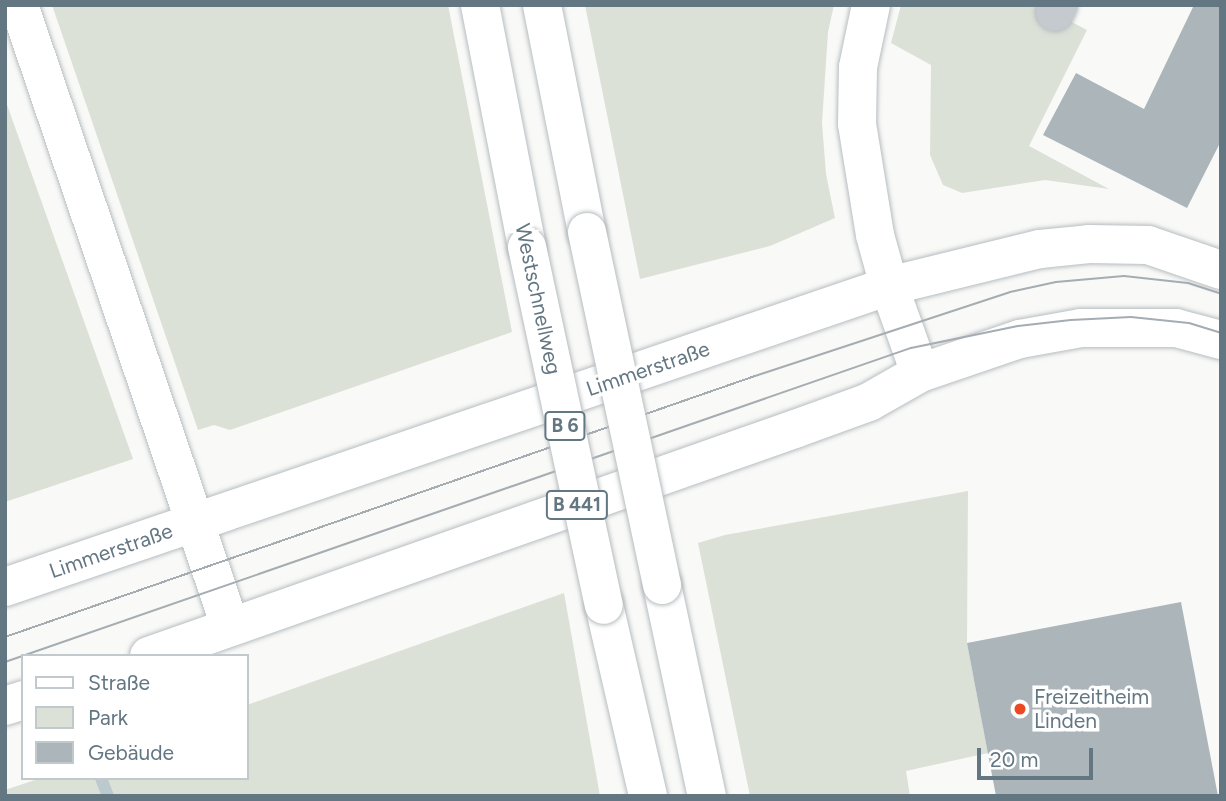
<!DOCTYPE html>
<html>
<head>
<meta charset="utf-8">
<style>
	body { margin:0 }
	#map { position:relative; width:1226px; height:801px; overflow:hidden; background:#f9f9f7; font-family:Figtree,sans-serif }
	div>[style] { position:absolute }
	.green>* { inset:0; background:#dbe1d7 }
	.stream>* { height:12px; margin:-6px; padding:0 6px; transform-origin:6px; border-radius:6px; background:#bccacd }
	.building>* { inset:0; background:#abb5ba }
	.roads { filter:drop-shadow(0 0 2px #b7bdc1) drop-shadow(0 0 2px #b7bdc1) }
	.street>* { height:38px; margin:-19px; padding:0 19px; transform-origin:19px; border-radius:19px; background:#c4cacd }
	.secondary>* { height:38px; margin:-19px; padding:0 19px; transform-origin:19px; border-radius:19px; background:#fff }
	.primary>* { height:38px; margin:-19px; padding:0 19px; transform-origin:19px; border-radius:19px; background:#fff }
	.highway>* { height:38px; margin:-19px; padding:0 19px; transform-origin:19px; border-radius:19px; background:#fff }
	.tram>* { height:2px; margin:-1px; padding:0 1px; transform-origin:1px; border-radius:1px; background:#a5adb2 }
	.bridges { filter:drop-shadow(0 0 2px #b7bcbf) drop-shadow(0 0 2px #b7bcbf) }
	.highway-bridge>* { height:38px; margin:-19px; padding:0 19px; transform-origin:19px; border-radius:19px; background:#fff }
	.dots>* { width:19px; height:19px; translate:-50% -50%; box-sizing:border-box; border:4px solid #fff; border-radius:50% }
	span { translate:-50% -50%; white-space:nowrap; text-align:center; line-height:1.15; -webkit-text-stroke:7px #fff; paint-order:stroke }
	.shield-label span { padding:2px 5px; background:#fff; border:2px solid; border-radius:5px; -webkit-text-stroke-width:0 }
	.shield-label { font-size:19px; color:#637783; font-weight:700 }
	.street-label { font-size:21px; color:#637783 }
	.poi-label { font-size:21px; color:#637783 }
	.left { translate:0 -50%; text-align:left }
	.frame { position:absolute; inset:0; border:7px solid #637783; pointer-events:none }
	.legend { position:absolute; left:21px; top:654px; width:228px; height:126px; box-sizing:border-box; background:#fff; border:2px solid #c1c9cd; margin:0; padding:9px 12px; list-style:none; font-size:21px; color:#637783 }
	.legend li { display:flex; align-items:center; gap:14px; height:35px }
	.legend b { width:35px; border:2px solid #c1c9cd }
	.scale { position:absolute; left:977px; top:748px; width:116px; height:32px; box-sizing:border-box; border:4px solid #637783; border-top:0; padding-left:9px; font-size:21px; line-height:24px; white-space:nowrap; color:#637783; -webkit-text-stroke:5px #fff; paint-order:stroke }
</style>
</head>
<body>
<div id="map">
	<div class="green">
		<i style="clip-path:polygon(52px 5px,448px 5px,512px 332px,230px 430px,214px 425px,198px 430px)"></i>
		<i style="clip-path:polygon(585px 5px,834px 5px,828px 32px,822px 123px,826px 174px,835px 218px,770px 246px,640px 279px)"></i>
		<i style="clip-path:polygon(901px 5px,1039px 5px,1087px 30px,1029px 146px,1109px 189px,1045px 180px,962px 193px,943px 185px,930px 155px,931px 65px,891px 43px)"></i>
		<i style="clip-path:polygon(5px 99px,133px 459px,5px 502px)"></i>
		<i style="clip-path:polygon(968px 491px,967px 643px,988px 753px,906px 771px,910px 796px,750px 796px,698px 543px,725px 535px)"></i>
		<i style="clip-path:polygon(564px 593px,600px 796px,5px 796px,5px 790px,41px 778px,247px 778px,247px 705px)"></i>
	</div>
	<div class="stream">
		<i style="left:101px;top:778px;width:19px;rotate:69deg"></i>
	</div>
	<div class="building">
		<i style="clip-path:polygon(1194px 5px,1221px 5px,1221px 141px,1187px 208px,1043px 135px,1076px 73px,1144px 109px)"></i>
		<i style="clip-path:polygon(1181px 602px,1218px 796px,996px 796px,967px 643px)"></i>
	</div>
	<div class="roads">
		<div class="street">
			<i style="left:1055px;top:12px;width:8px;rotate:-67deg"></i>
		</div>
		<div class="secondary">
			<i style="left:889px;top:286px;width:155px;rotate:-13.8deg"></i>
			<i style="left:1040px;top:249px;width:49px;rotate:-5.8deg"></i>
			<i style="left:1089px;top:244px;width:59px;rotate:1deg"></i>
			<i style="left:1148px;top:245px;width:77px;rotate:18.9deg"></i>
			<i style="left:920px;top:373px;width:106px;rotate:-18.8deg"></i>
			<i style="left:1020px;top:339px;width:62px;rotate:-10.2deg"></i>
			<i style="left:1081px;top:328px;width:95px"></i>
			<i style="left:1176px;top:328px;width:47px;rotate:14.9deg"></i>
		</div>
		<div class="primary">
			<i style="left:5px;top:587px;width:934px;rotate:-18.8deg"></i>
			<i style="left:149px;top:656px;width:685px;rotate:-19.36deg"></i>
			<i style="left:795px;top:429px;width:79px;rotate:-20deg"></i>
			<i style="left:869px;top:402px;width:59px;rotate:-29.6deg"></i>
			<i style="left:5px;top:706px;width:19px;rotate:-18deg"></i>
		</div>
		<div class="highway">
			<i style="left:19px;top:5px;width:656px;rotate:71.23deg"></i>
			<i style="left:480px;top:5px;width:247px;rotate:79deg"></i>
			<i style="left:542px;top:5px;width:231px;rotate:78.8deg"></i>
			<i style="left:871px;top:5px;width:63px;rotate:101.8deg"></i>
			<i style="left:858px;top:67px;width:57px;rotate:91deg"></i>
			<i style="left:857px;top:124px;width:112px;rotate:80.8deg"></i>
			<i style="left:875px;top:235px;width:53px;rotate:74.6deg"></i>
			<i style="left:889px;top:286px;width:92px;rotate:70.4deg"></i>
			<i style="left:662px;top:585px;width:216px;rotate:78deg"></i>
			<i style="left:604px;top:605px;width:196px;rotate:77deg"></i>
		</div>
	</div>
	<div class="tram">
		<i style="left:5px;top:637px;width:794px;rotate:-19.19deg"></i>
		<i style="left:755px;top:376px;width:268px;rotate:-18.2deg"></i>
		<i style="left:1010px;top:292px;width:47px;rotate:-12.3deg"></i>
		<i style="left:1056px;top:282px;width:68px;rotate:-5deg"></i>
		<i style="left:1124px;top:276px;width:64px;rotate:6.2deg"></i>
		<i style="left:1188px;top:283px;width:35px;rotate:18deg"></i>
		<i style="left:5px;top:662px;width:959px;rotate:-19.12deg"></i>
		<i style="left:911px;top:348px;width:109px;rotate:-11.6deg"></i>
		<i style="left:1018px;top:326px;width:53px;rotate:-6.5deg"></i>
		<i style="left:1071px;top:320px;width:60px;rotate:-2.9deg"></i>
		<i style="left:1131px;top:317px;width:58px;rotate:5.9deg"></i>
		<i style="left:1189px;top:323px;width:34px;rotate:17deg"></i>
	</div>
	<div class="bridges">
		<div class="highway-bridge">
			<i style="left:587px;top:232px;width:361px;rotate:78deg"></i>
			<i style="left:527px;top:247px;width:366px;rotate:77.9deg"></i>
		</div>
	</div>
	<div class="dots">
		<i style="left:1020px;top:709px;background:#ec4824"></i>
	</div>
	<div class="shield-label">
		<span style="left:565px;top:426px">B 6</span>
		<span style="left:577px;top:505px">B 441</span>
	</div>
	<div class="street-label">
		<span style="left:538px;top:299px;rotate:78deg">Westschnellweg</span>
		<span style="left:648px;top:369px;rotate:-19deg">Limmerstraße</span>
		<span style="left:111px;top:551px;rotate:-19deg">Limmerstraße</span>
	</div>
	<div class="poi-label">
		<span class="left" style="left:1034px;top:709px">Freizeitheim<br>Linden</span>
	</div>
	<div class="frame"></div>
	<ul class="legend">
	<li><b style="height:9px;background:#fff"></b>Straße</li>
	<li><b style="height:19px;background:#dbe1d7"></b>Park</li>
	<li><b style="height:19px;background:#abb5ba"></b>Gebäude</li>
	</ul>
	<div class="scale">20 m</div>
</div>
</body>
</html>
